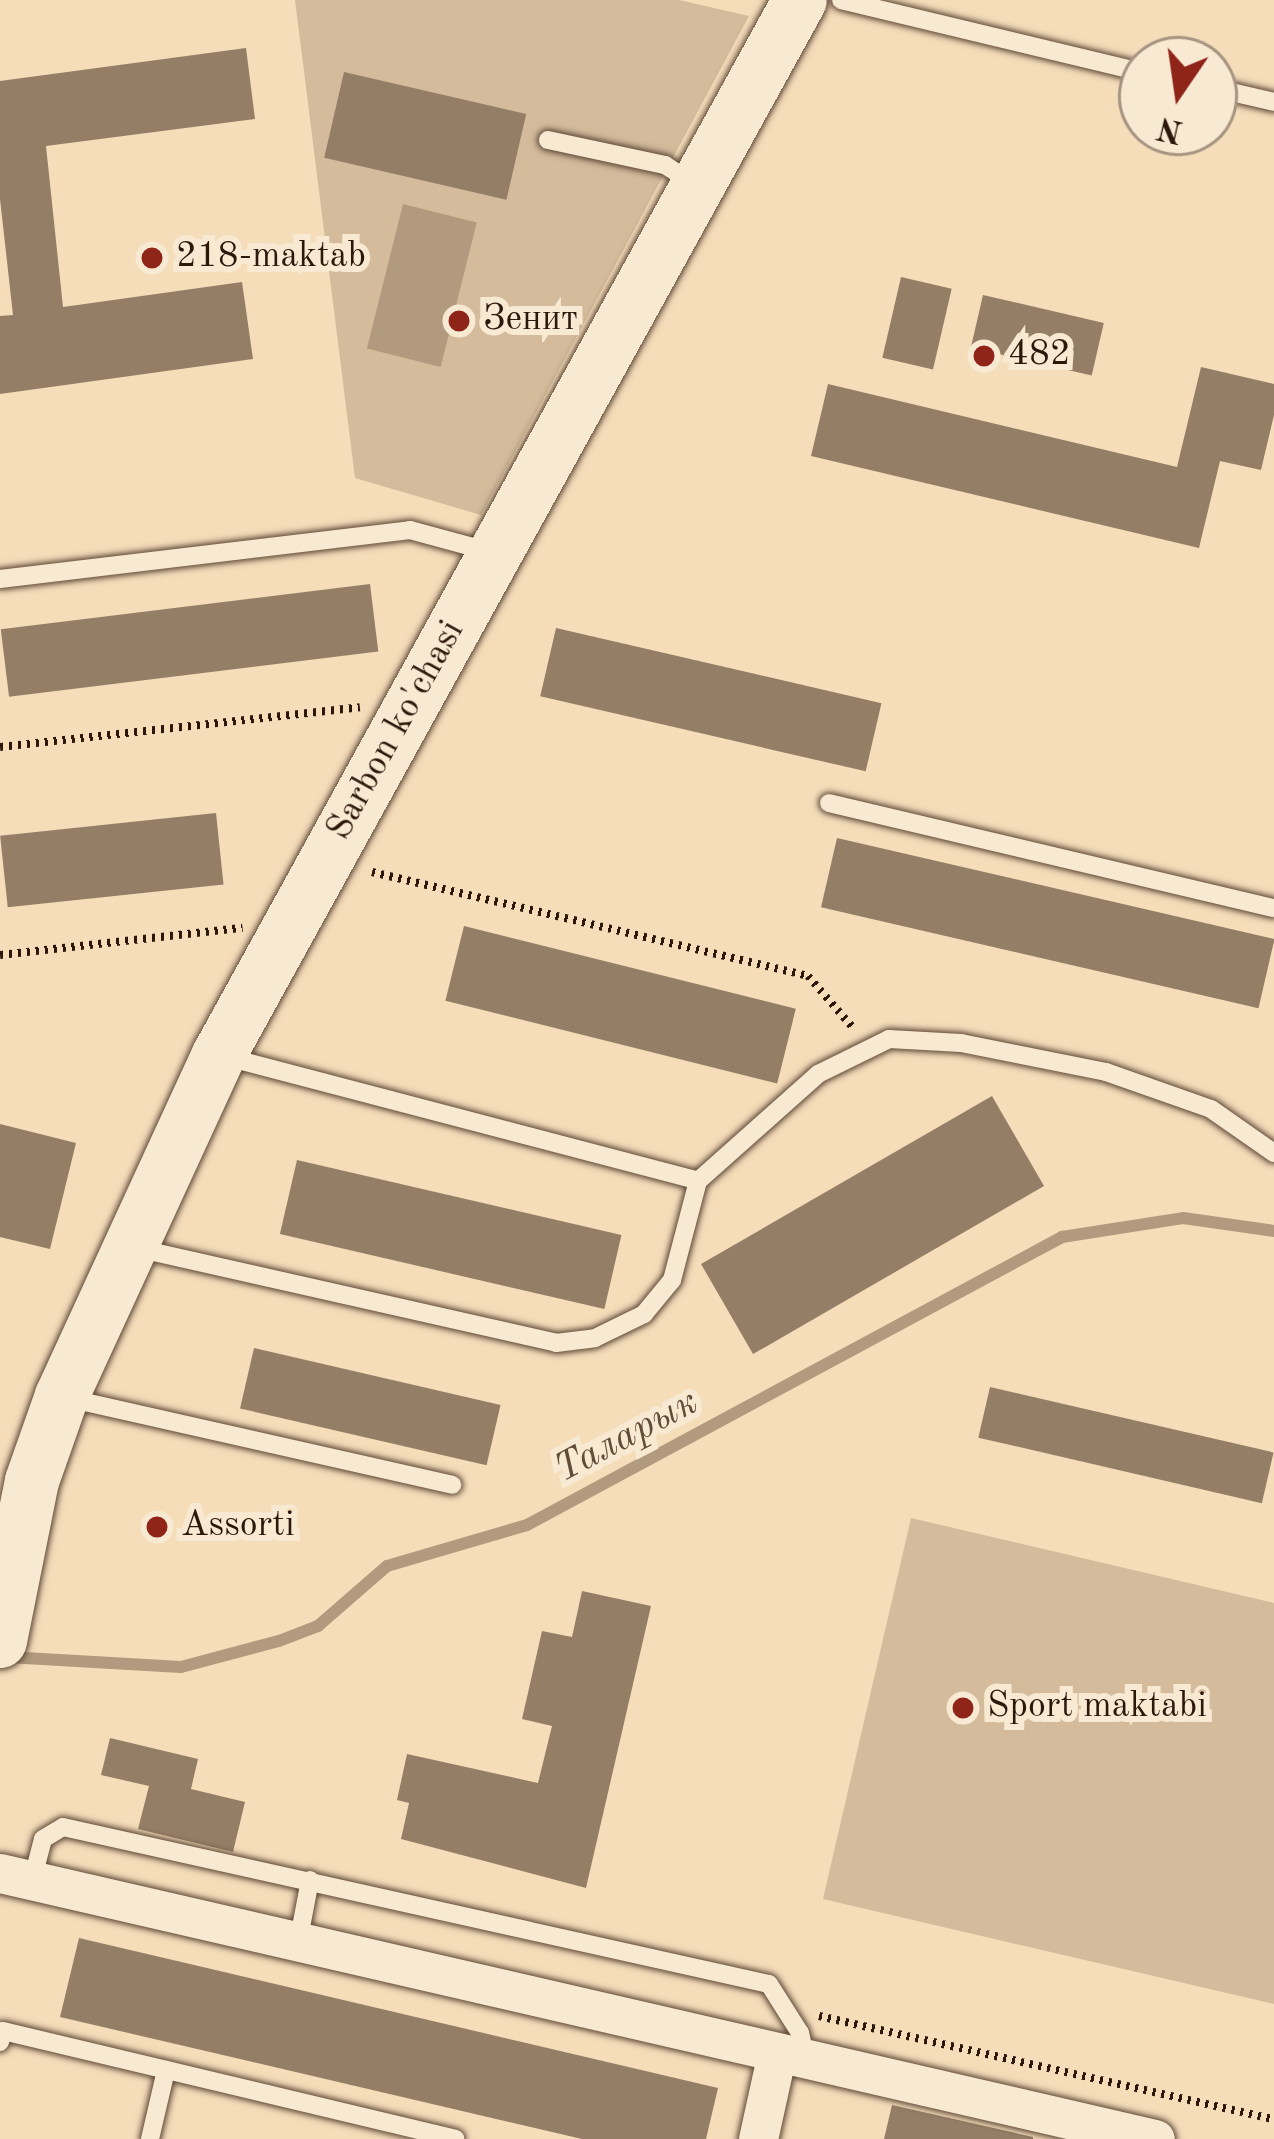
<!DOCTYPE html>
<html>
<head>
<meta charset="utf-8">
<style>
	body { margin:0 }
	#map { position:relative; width:1274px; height:2139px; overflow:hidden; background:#f5ddba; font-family:"Old Standard TT",serif }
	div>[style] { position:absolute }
	.green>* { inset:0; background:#d3bb9c }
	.water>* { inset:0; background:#b19a7e; transform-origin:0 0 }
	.stream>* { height:12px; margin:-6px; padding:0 6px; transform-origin:6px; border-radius:6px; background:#b19a7e }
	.building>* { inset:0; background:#957e66; transform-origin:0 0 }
	.path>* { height:8px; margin-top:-4px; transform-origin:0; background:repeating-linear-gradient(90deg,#2c170b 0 3px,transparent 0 9px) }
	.roads { filter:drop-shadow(0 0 3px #5e4837) drop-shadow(0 0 3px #5e4837) }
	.lane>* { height:18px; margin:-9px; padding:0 9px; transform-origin:9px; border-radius:9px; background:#f8e9d2 }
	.street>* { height:39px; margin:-19.5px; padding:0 19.5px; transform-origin:19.5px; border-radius:19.5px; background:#f8e9d2 }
	.secondary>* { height:54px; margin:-27px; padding:0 27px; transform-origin:27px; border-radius:27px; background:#f8e9d2 }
	.dots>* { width:33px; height:33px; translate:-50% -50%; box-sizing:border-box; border:6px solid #f8e9d2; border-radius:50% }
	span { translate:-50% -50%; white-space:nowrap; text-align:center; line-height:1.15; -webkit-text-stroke:12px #f8e9d2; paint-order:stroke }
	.poi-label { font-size:36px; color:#2c170b }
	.left { translate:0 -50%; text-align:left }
	.street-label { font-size:36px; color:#2c170b }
	.water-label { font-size:39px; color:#614b39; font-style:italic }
	.north { position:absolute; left:1118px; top:36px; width:120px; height:120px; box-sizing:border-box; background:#f8e9d2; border:3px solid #a69582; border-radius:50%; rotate:193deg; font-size:33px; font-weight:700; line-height:48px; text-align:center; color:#2c170b }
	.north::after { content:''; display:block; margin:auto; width:42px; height:54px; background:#8f2418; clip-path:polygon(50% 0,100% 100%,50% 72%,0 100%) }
</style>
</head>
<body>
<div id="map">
	<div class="green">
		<i style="clip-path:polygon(295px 0,679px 0,749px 16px,481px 515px,355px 478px)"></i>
		<i style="clip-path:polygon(911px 1518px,1274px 1603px,1274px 2004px,823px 1899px)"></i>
	</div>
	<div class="water">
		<i style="left:403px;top:204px;width:76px;height:149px;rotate:14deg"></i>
	</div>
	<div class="stream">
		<i style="left:7px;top:1657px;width:174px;rotate:3.3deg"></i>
		<i style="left:181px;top:1667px;width:101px;rotate:-14.9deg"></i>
		<i style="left:279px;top:1641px;width:42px;rotate:-21deg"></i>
		<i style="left:318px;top:1626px;width:91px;rotate:-41deg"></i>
		<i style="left:387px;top:1566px;width:146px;rotate:-16.3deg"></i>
		<i style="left:527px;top:1525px;width:608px;rotate:-28.29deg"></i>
		<i style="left:1062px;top:1237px;width:122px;rotate:-8.9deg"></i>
		<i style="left:1183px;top:1218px;width:92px;rotate:8.1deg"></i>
	</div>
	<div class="building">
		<i style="clip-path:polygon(246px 48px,255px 119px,46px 146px,63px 307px,242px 282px,253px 359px,0 394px,0 316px,13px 315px,0 199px,0 81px)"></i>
		<i style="left:344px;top:72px;width:187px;height:88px;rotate:13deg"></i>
		<i style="left:901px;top:277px;width:52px;height:83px;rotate:13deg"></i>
		<i style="left:983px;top:295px;width:124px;height:54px;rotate:13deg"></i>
		<i style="clip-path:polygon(1201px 367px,1274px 384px,1274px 415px,1261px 470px,1220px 461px,1199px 548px,811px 456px,828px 384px,1177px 467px)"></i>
		<i style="left:370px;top:584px;width:68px;height:372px;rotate:83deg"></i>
		<i style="left:556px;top:628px;width:334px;height:70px;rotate:13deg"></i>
		<i style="left:216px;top:813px;width:72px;height:217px;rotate:84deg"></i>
		<i style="left:837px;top:838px;width:449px;height:71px;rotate:13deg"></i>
		<i style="left:464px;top:926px;width:342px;height:77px;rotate:14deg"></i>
		<i style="left:992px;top:1096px;width:104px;height:336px;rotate:60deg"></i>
		<i style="clip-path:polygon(0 1124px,76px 1143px,50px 1249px,0 1237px)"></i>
		<i style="left:297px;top:1160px;width:333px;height:76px;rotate:13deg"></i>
		<i style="left:254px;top:1348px;width:253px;height:62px;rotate:13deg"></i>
		<i style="left:990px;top:1387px;width:291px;height:52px;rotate:13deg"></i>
		<i style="clip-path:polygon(582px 1591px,651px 1606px,586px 1888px,401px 1839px,409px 1803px,397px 1800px,407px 1754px,538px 1783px,552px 1726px,522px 1719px,542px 1631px,572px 1637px)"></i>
		<i style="clip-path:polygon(110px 1738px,198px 1759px,191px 1789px,245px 1802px,233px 1852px,138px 1829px,149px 1786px,101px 1775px)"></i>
		<i style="clip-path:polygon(79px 1938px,718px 2088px,706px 2139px,582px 2139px,60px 2017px)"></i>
		<i style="clip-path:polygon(892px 2105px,1033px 2137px,1033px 2139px,884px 2139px)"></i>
	</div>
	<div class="path">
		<i style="left:0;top:747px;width:362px;rotate:-6.3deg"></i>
		<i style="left:372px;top:872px;width:448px;rotate:13.4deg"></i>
		<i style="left:808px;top:976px;width:70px;rotate:49deg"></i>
		<i style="left:0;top:955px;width:244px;rotate:-6.4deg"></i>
		<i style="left:819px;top:2016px;width:467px;rotate:12.8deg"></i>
	</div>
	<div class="roads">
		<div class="lane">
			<i style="left:841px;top:0;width:309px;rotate:13.5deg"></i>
			<i style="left:1214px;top:88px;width:62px;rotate:13.1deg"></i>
			<i style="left:548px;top:140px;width:120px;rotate:12.1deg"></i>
			<i style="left:665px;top:165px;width:33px;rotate:33deg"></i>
			<i style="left:0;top:579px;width:413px;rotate:-6.8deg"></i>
			<i style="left:410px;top:530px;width:84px;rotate:15.2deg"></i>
			<i style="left:829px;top:803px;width:457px;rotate:13.3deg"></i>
			<i style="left:227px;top:1057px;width:487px;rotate:14.7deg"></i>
			<i style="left:136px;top:1248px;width:431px;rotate:12.7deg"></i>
			<i style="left:556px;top:1343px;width:39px;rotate:-7deg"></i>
			<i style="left:595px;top:1338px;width:55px;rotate:-26.1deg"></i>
			<i style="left:644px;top:1314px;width:44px;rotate:-50.5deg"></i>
			<i style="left:672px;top:1280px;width:102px;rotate:-75.3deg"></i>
			<i style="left:698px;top:1181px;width:161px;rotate:-41.7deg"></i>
			<i style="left:818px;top:1074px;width:79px;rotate:-26.2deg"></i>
			<i style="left:889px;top:1039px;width:72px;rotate:3.2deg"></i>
			<i style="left:961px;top:1043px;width:148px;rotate:11.3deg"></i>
			<i style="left:1106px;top:1072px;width:111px;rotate:19.4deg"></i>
			<i style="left:1211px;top:1109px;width:77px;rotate:34.9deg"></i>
			<i style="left:67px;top:1398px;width:395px;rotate:12.7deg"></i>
			<i style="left:32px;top:1881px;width:43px;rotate:-75.3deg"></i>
			<i style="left:43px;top:1839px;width:23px;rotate:-31deg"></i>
			<i style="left:63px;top:1827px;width:723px;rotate:12.54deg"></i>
			<i style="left:769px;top:1984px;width:58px;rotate:57.7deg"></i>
			<i style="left:800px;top:2033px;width:27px;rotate:77deg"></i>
			<i style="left:298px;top:1943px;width:64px;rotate:-79.2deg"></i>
			<i style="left:0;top:2042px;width:11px;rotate:-75deg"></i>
			<i style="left:3px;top:2031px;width:465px;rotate:13.4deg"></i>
			<i style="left:150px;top:2139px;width:71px;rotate:-76.9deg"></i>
		</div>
		<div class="street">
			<i style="left:0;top:1873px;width:1185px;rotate:12.97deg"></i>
			<i style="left:758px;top:2139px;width:84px;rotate:-77.6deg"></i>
		</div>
		<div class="secondary">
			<i style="left:0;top:1641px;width:163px;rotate:-78.7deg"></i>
			<i style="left:32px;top:1481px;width:90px;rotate:-70.6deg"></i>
			<i style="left:62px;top:1396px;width:375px;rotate:-65.3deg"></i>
			<i style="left:219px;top:1055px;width:1204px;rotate:-61.16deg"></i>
		</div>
	</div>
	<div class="dots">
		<i style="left:152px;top:258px;background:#8f2418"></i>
		<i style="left:459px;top:321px;background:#8f2418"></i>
		<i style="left:984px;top:356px;background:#8f2418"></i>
		<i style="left:157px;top:1527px;background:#8f2418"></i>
		<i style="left:963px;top:1708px;background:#8f2418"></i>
	</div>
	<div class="poi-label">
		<span class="left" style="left:176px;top:258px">218-maktab</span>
		<span class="left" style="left:483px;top:321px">Зенит</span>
		<span class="left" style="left:1008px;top:356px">482</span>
		<span class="left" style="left:181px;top:1527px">Assorti</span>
		<span class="left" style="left:987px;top:1708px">Sport maktabi</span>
	</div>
	<div class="street-label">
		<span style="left:397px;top:731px;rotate:-61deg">Sarbon ko'chasi</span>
	</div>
	<div class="water-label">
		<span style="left:627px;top:1437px;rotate:-28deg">Таларык</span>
	</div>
	<div class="north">N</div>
</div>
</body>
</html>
